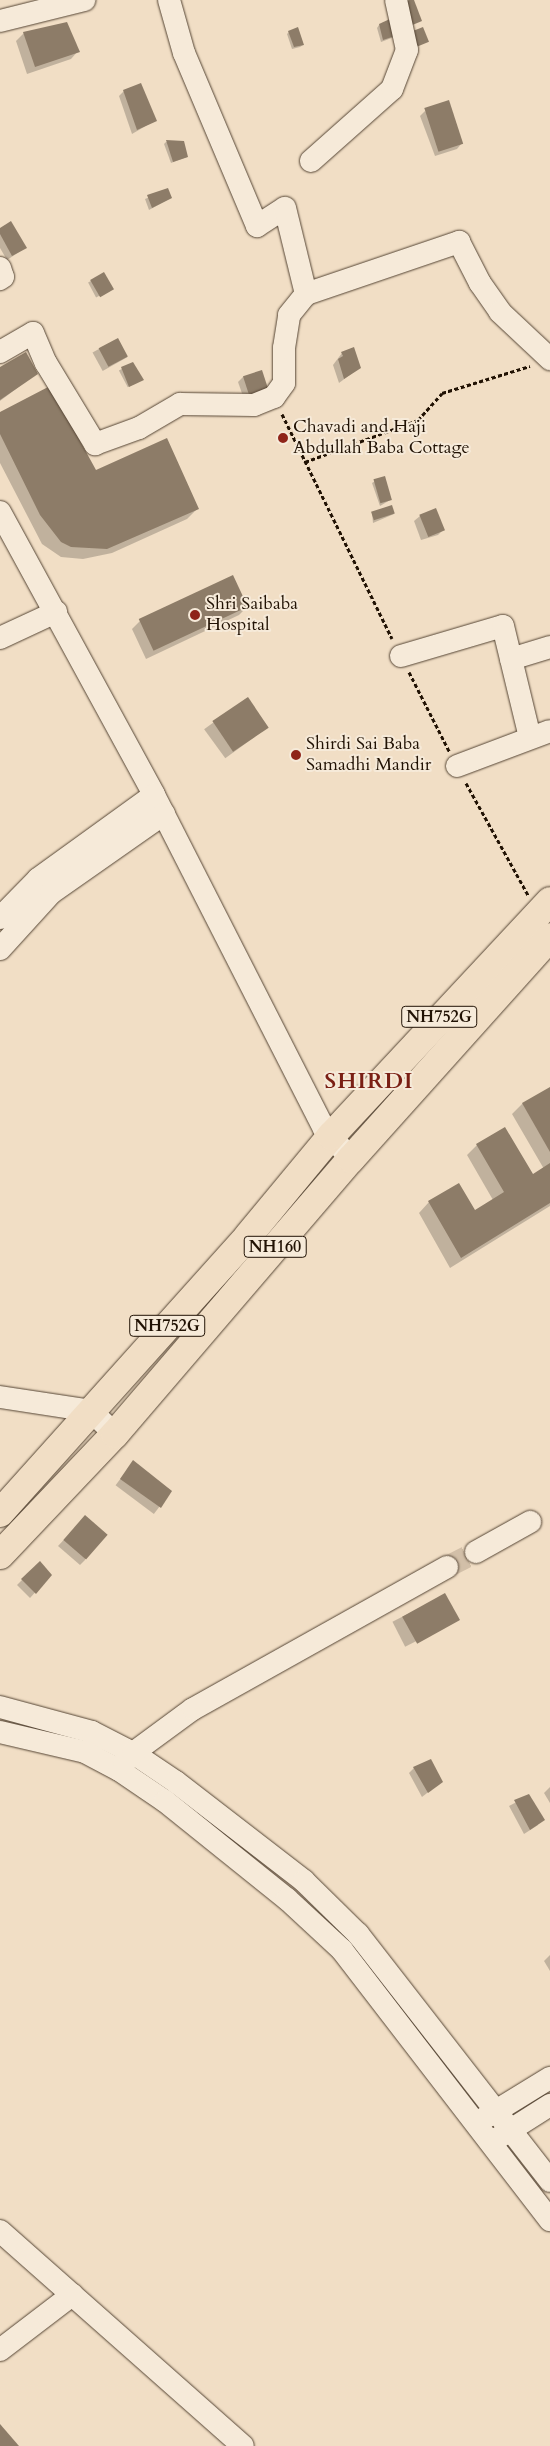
<!DOCTYPE html>
<html>
<head>
<meta charset="utf-8">
<style>
	body { margin:0 }
	#map { position:relative; width:550px; height:2446px; overflow:hidden; background:#f1dec5; font-family:Cardo,serif }
	div>[style] { position:absolute }
	.shadow>* { inset:0; background:#0003; transform-origin:0 0 }
	.building>* { inset:0; background:#8d7c68; transform-origin:0 0 }
	.minor-tunnel>* { height:22px; margin-top:-11px; transform-origin:0; background:repeating-linear-gradient(90deg,#d2bfa8 0 22px,transparent 0 33px) }
	.path>* { height:3px; margin-top:-1.5px; transform-origin:0; background:repeating-linear-gradient(90deg,#211204 0 4px,transparent 0 6.5px) }
	.roads { filter:drop-shadow(0 0 1px #554534) drop-shadow(0 0 1px #554534) }
	.minor>* { height:22px; margin:-11px; padding:0 11px; transform-origin:11px; border-radius:11px; background:#f6ead9 }
	.highway>* { height:28px; margin:-14px; padding:0 14px; transform-origin:14px; border-radius:14px; background:#f1dec5 }
	.dots>* { width:14px; height:14px; translate:-50% -50%; box-sizing:border-box; border:2px solid #f6ead9; border-radius:50% }
	span { translate:-50% -50%; white-space:nowrap; text-align:center; line-height:1.15; -webkit-text-stroke:4px #f6ead9; paint-order:stroke }
	.shield-label span { padding:1px 4px; background:#f6ead9; border:1px solid; border-radius:4px; -webkit-text-stroke-width:0 }
	.shield-label { font-size:16px; color:#211204; font-weight:700 }
	.poi-label { font-size:18px; color:#211204 }
	.left { translate:0 -50%; text-align:left }
	.district-label { font-size:22px; color:#7a1f14; font-weight:700; letter-spacing:1px }
</style>
</head>
<body>
<div id="map">
	<div class="shadow">
		<i style="clip-path:polygon(379px 25px,397px 36px,381px 42px,377px 28px)"></i>
		<i style="clip-path:polygon(289px 32px,303px 45px,300px 47px,292px 49px,287px 34px)"></i>
		<i style="clip-path:polygon(24px 33px,78px 51px,71px 59px,27px 74px,16px 41px)"></i>
		<i style="clip-path:polygon(124px 91px,156px 120px,132px 134px,119px 96px)"></i>
		<i style="clip-path:polygon(425px 111px,462px 143px,457px 149px,435px 156px,420px 116px)"></i>
		<i style="clip-path:polygon(166px 142px,183px 142px,187px 157px,171px 163px,164px 144px)"></i>
		<i style="clip-path:polygon(167px 190px,171px 198px,149px 210px,145px 199px)"></i>
		<i style="clip-path:polygon(0 229px,25px 248px,7px 260px,0 248px)"></i>
		<i style="left:104px;top:274px;width:17px;height:18px;rotate:62deg"></i>
		<i style="left:117px;top:339px;width:21px;height:28px;rotate:61deg"></i>
		<i style="clip-path:polygon(342px 353px,359px 368px,339px 383px,333px 365px)"></i>
		<i style="left:133px;top:363px;width:19px;height:16px;rotate:62deg"></i>
		<i style="clip-path:polygon(0 369px,37px 373px,0 401px)"></i>
		<i style="clip-path:polygon(262px 372px,266px 389px,244px 399px,238px 382px,243px 377px)"></i>
		<i style="clip-path:polygon(0 413px,95px 471px,197px 509px,187px 519px,112px 553px,83px 559px,61px 557px,42px 544px,0 463px)"></i>
		<i style="clip-path:polygon(375px 481px,390px 500px,380px 506px,372px 483px)"></i>
		<i style="clip-path:polygon(372px 513px,394px 514px,373px 523px)"></i>
		<i style="clip-path:polygon(420px 516px,443px 530px,438px 535px,421px 540px,414px 521px)"></i>
		<i style="clip-path:polygon(247px 607px,239px 615px,146px 659px,132px 629px,140px 621px)"></i>
		<i style="left:247px;top:698px;width:36px;height:53px;rotate:54deg"></i>
		<i style="clip-path:polygon(550px 1088px,550px 1206px,450px 1268px,419px 1213px,429px 1202px,475px 1212px,493px 1200px,467px 1155px,477px 1145px,533px 1176px,544px 1169px,512px 1114px,522px 1104px)"></i>
		<i style="left:133px;top:1462px;width:48px;height:29px;rotate:37deg"></i>
		<i style="clip-path:polygon(85px 1517px,85px 1560px,80px 1565px,58px 1546px)"></i>
		<i style="clip-path:polygon(51px 1575px,30px 1598px,17px 1585px,22px 1580px)"></i>
		<i style="left:445px;top:1595px;width:28px;height:59px;rotate:63deg"></i>
		<i style="clip-path:polygon(414px 1768px,441px 1782px,422px 1797px,409px 1773px)"></i>
		<i style="clip-path:polygon(550px 1787px,550px 1803px,544px 1793px)"></i>
		<i style="clip-path:polygon(528px 1796px,538px 1825px,524px 1834px,509px 1806px)"></i>
		<i style="clip-path:polygon(550px 1955px,550px 1971px,544px 1961px)"></i>
	</div>
	<div class="building">
		<i style="clip-path:polygon(409px 0,414px 0,422px 21px,410px 26px,403px 4px)"></i>
		<i style="clip-path:polygon(392px 18px,401px 34px,383px 40px,379px 24px)"></i>
		<i style="clip-path:polygon(67px 22px,80px 52px,35px 67px,23px 32px)"></i>
		<i style="clip-path:polygon(298px 27px,304px 45px,294px 47px,288px 31px)"></i>
		<i style="left:423px;top:27px;width:16px;height:15px;rotate:68deg"></i>
		<i style="clip-path:polygon(141px 83px,157px 121px,137px 130px,123px 90px)"></i>
		<i style="left:449px;top:100px;width:46px;height:26px;rotate:72deg"></i>
		<i style="clip-path:polygon(166px 140px,184px 141px,188px 157px,173px 162px)"></i>
		<i style="clip-path:polygon(168px 188px,172px 198px,152px 208px,147px 195px)"></i>
		<i style="clip-path:polygon(11px 221px,27px 248px,12px 256px,0 234px,0 228px)"></i>
		<i style="left:104px;top:272px;width:20px;height:16px;rotate:60deg"></i>
		<i style="left:118px;top:338px;width:21px;height:22px;rotate:62deg"></i>
		<i style="clip-path:polygon(354px 347px,361px 368px,344px 379px,338px 359px,343px 356px,341px 352px)"></i>
		<i style="clip-path:polygon(26px 352px,38px 374px,0 400px,0 367px)"></i>
		<i style="clip-path:polygon(133px 362px,144px 380px,129px 387px,121px 367px)"></i>
		<i style="left:262px;top:370px;width:20px;height:20px;rotate:72deg"></i>
		<i style="clip-path:polygon(50px 386px,96px 470px,167px 438px,199px 509px,107px 549px,71px 547px,61px 542px,40px 515px,0 434px,0 412px)"></i>
		<i style="left:385px;top:476px;width:25px;height:12px;rotate:74deg"></i>
		<i style="left:392px;top:505px;width:9px;height:22px;rotate:72deg"></i>
		<i style="left:436px;top:508px;width:24px;height:18px;rotate:68deg"></i>
		<i style="left:233px;top:575px;width:35px;height:104px;rotate:65deg"></i>
		<i style="left:248px;top:697px;width:37px;height:43px;rotate:56deg"></i>
		<i style="clip-path:polygon(550px 1087px,550px 1152px,522px 1103px)"></i>
		<i style="clip-path:polygon(505px 1127px,533px 1174px,550px 1163px,550px 1203px,461px 1258px,428px 1201px,459px 1183px,475px 1210px,504px 1192px,476px 1144px)"></i>
		<i style="clip-path:polygon(133px 1460px,172px 1491px,161px 1508px,120px 1479px)"></i>
		<i style="left:85px;top:1515px;width:30px;height:33px;rotate:41deg"></i>
		<i style="clip-path:polygon(40px 1561px,52px 1575px,36px 1594px,21px 1579px)"></i>
		<i style="left:445px;top:1593px;width:31px;height:49px;rotate:61deg"></i>
		<i style="clip-path:polygon(431px 1759px,443px 1782px,428px 1793px,413px 1767px)"></i>
		<i style="clip-path:polygon(529px 1794px,545px 1820px,530px 1830px,514px 1800px)"></i>
		<i style="clip-path:polygon(0 2424px,19px 2446px,0 2446px)"></i>
	</div>
	<div class="minor-tunnel">
		<i style="left:447px;top:1567px;width:33px;rotate:-27deg"></i>
	</div>
	<div class="path">
		<i style="left:282px;top:414px;width:250px;rotate:63.9deg"></i>
		<i style="left:305px;top:462px;width:121px;rotate:-20.4deg"></i>
		<i style="left:418px;top:420px;width:36px;rotate:-48deg"></i>
		<i style="left:442px;top:393px;width:92px;rotate:-17.1deg"></i>
		<i style="left:409px;top:672px;width:89px;rotate:63.1deg"></i>
		<i style="left:466px;top:783px;width:128px;rotate:61deg"></i>
	</div>
	<div class="roads">
		<div class="minor">
			<i style="left:169px;top:0;width:55px;rotate:74.2deg"></i>
			<i style="left:184px;top:53px;width:188px;rotate:67.1deg"></i>
			<i style="left:257px;top:226px;width:33px;rotate:-33deg"></i>
			<i style="left:285px;top:208px;width:89px;rotate:76.3deg"></i>
			<i style="left:0;top:21px;width:87px;rotate:-14deg"></i>
			<i style="left:311px;top:161px;width:108px;rotate:-41.6deg"></i>
			<i style="left:392px;top:89px;width:42px;rotate:-69deg"></i>
			<i style="left:407px;top:50px;width:51px;rotate:-102.4deg"></i>
			<i style="left:0;top:268px;width:9px;rotate:72deg"></i>
			<i style="left:3px;top:277px;width:4px;rotate:146deg"></i>
			<i style="left:0;top:352px;width:38px;rotate:-30deg"></i>
			<i style="left:33px;top:333px;width:33px;rotate:67deg"></i>
			<i style="left:46px;top:363px;width:95px;rotate:58.8deg"></i>
			<i style="left:95px;top:444px;width:47px;rotate:-20deg"></i>
			<i style="left:139px;top:428px;width:48px;rotate:-30.3deg"></i>
			<i style="left:180px;top:404px;width:74px;rotate:0.8deg"></i>
			<i style="left:254px;top:405px;width:22px;rotate:-22deg"></i>
			<i style="left:274px;top:397px;width:17px;rotate:-54deg"></i>
			<i style="left:284px;top:383px;width:35px;rotate:-90deg"></i>
			<i style="left:284px;top:348px;width:33px;rotate:-81deg"></i>
			<i style="left:289px;top:315px;width:27px;rotate:-51deg"></i>
			<i style="left:306px;top:294px;width:162px;rotate:-18.8deg"></i>
			<i style="left:459px;top:242px;width:46px;rotate:62.9deg"></i>
			<i style="left:480px;top:283px;width:35px;rotate:55deg"></i>
			<i style="left:500px;top:312px;width:69px;rotate:43.2deg"></i>
			<i style="left:0;top:512px;width:322px;rotate:61.4deg"></i>
			<i style="left:154px;top:795px;width:374px;rotate:63deg"></i>
			<i style="left:324px;top:1128px;width:41px;rotate:48.9deg"></i>
			<i style="left:0;top:638px;width:62px;rotate:-24.9deg"></i>
			<i style="left:401px;top:656px;width:106px;rotate:-16.4deg"></i>
			<i style="left:503px;top:626px;width:115px;rotate:76.4deg"></i>
			<i style="left:511px;top:659px;width:41px;rotate:-17.1deg"></i>
			<i style="left:457px;top:766px;width:99px;rotate:-20.6deg"></i>
			<i style="left:0;top:918px;width:54px;rotate:-45.7deg"></i>
			<i style="left:38px;top:879px;width:143px;rotate:-35.9deg"></i>
			<i style="left:0;top:949px;width:76px;rotate:-47.7deg"></i>
			<i style="left:51px;top:893px;width:138px;rotate:-35deg"></i>
			<i style="left:0;top:1397px;width:92px;rotate:8.7deg"></i>
			<i style="left:91px;top:1411px;width:33px;rotate:44deg"></i>
			<i style="left:476px;top:1552px;width:62px;rotate:-29.1deg"></i>
			<i style="left:0;top:1707px;width:95px;rotate:15.2deg"></i>
			<i style="left:92px;top:1732px;width:46px;rotate:27.1deg"></i>
			<i style="left:133px;top:1753px;width:52px;rotate:34deg"></i>
			<i style="left:176px;top:1782px;width:162px;rotate:37.7deg"></i>
			<i style="left:304px;top:1881px;width:76px;rotate:44.5deg"></i>
			<i style="left:358px;top:1934px;width:313px;rotate:52.1deg"></i>
			<i style="left:0;top:1732px;width:87px;rotate:13.2deg"></i>
			<i style="left:85px;top:1752px;width:38px;rotate:28deg"></i>
			<i style="left:119px;top:1770px;width:55px;rotate:34deg"></i>
			<i style="left:165px;top:1801px;width:156px;rotate:38.8deg"></i>
			<i style="left:287px;top:1899px;width:75px;rotate:42.8deg"></i>
			<i style="left:342px;top:1950px;width:341px;rotate:52.4deg"></i>
			<i style="left:124px;top:1763px;width:13px;rotate:-48deg"></i>
			<i style="left:133px;top:1753px;width:74px;rotate:-36.3deg"></i>
			<i style="left:193px;top:1709px;width:291px;rotate:-29.2deg"></i>
			<i style="left:483px;top:2119px;width:79px;rotate:-31.5deg"></i>
			<i style="left:498px;top:2138px;width:62px;rotate:-32.4deg"></i>
			<i style="left:0;top:2231px;width:324px;rotate:41.5deg"></i>
			<i style="left:0;top:2350px;width:91px;rotate:-37.4deg"></i>
		</div>
		<div class="highway">
			<i style="left:0;top:1513px;width:373px;rotate:-48.1deg"></i>
			<i style="left:249px;top:1235px;width:129px;rotate:-50.4deg"></i>
			<i style="left:331px;top:1136px;width:321px;rotate:-47deg"></i>
			<i style="left:0;top:1555px;width:167px;rotate:-46.5deg"></i>
			<i style="left:115px;top:1434px;width:362px;rotate:-49.4deg"></i>
			<i style="left:351px;top:1159px;width:298px;rotate:-48.1deg"></i>
		</div>
	</div>
	<div class="dots">
		<i style="left:283px;top:438px;background:#8f2418"></i>
		<i style="left:195px;top:615px;background:#8f2418"></i>
		<i style="left:296px;top:755px;background:#8f2418"></i>
	</div>
	<div class="shield-label">
		<span style="left:439px;top:1017px">NH752G</span>
		<span style="left:275px;top:1247px">NH160</span>
		<span style="left:167px;top:1326px">NH752G</span>
	</div>
	<div class="poi-label">
		<span class="left" style="left:293px;top:438px">Chavadi and Haji<br>Abdullah Baba Cottage</span>
		<span class="left" style="left:206px;top:615px">Shri Saibaba<br>Hospital</span>
		<span class="left" style="left:306px;top:755px">Shirdi Sai Baba<br>Samadhi Mandir</span>
	</div>
	<div class="district-label">
		<span style="left:369px;top:1082px">SHIRDI</span>
	</div>
</div>
</body>
</html>
